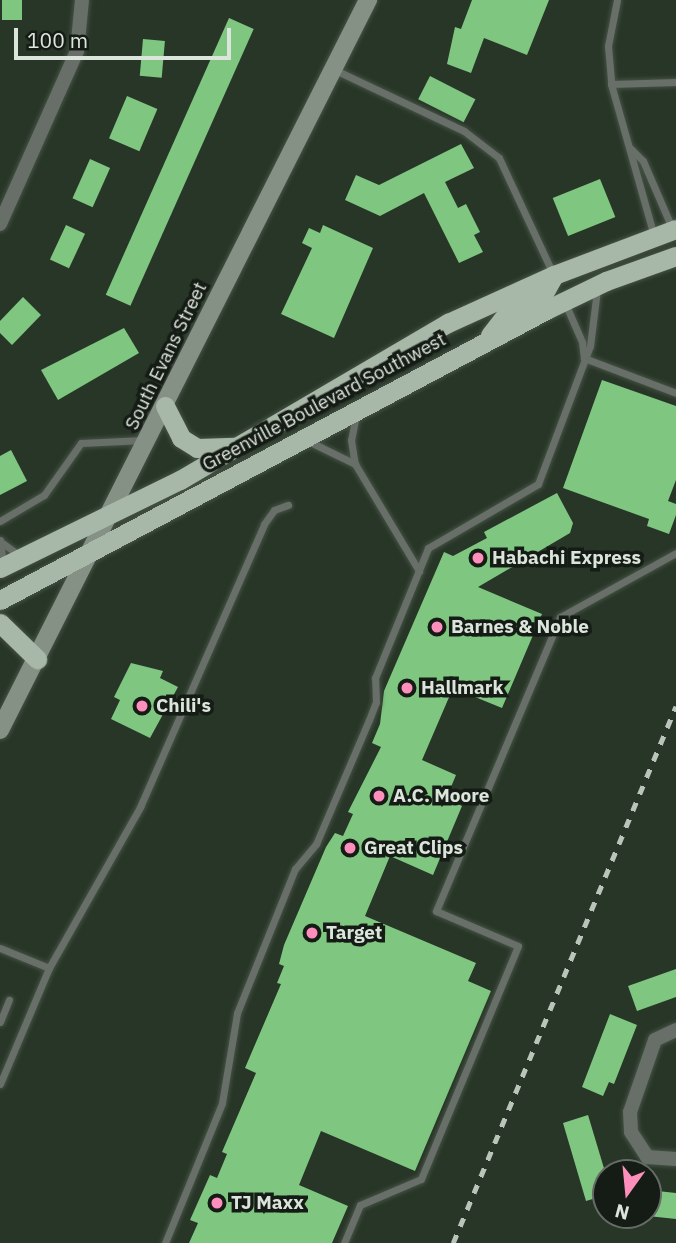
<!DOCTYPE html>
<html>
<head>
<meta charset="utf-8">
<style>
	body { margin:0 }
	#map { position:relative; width:676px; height:1243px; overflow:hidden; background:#283628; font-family:"IBM Plex Sans",sans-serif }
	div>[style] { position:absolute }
	.building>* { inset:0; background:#7fc781; transform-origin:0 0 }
	.roads { filter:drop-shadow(0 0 2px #455245) drop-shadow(0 0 2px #455245) }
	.service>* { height:7px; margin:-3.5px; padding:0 3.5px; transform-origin:3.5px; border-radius:3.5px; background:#686f68 }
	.minor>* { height:14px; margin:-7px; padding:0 7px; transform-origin:7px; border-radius:7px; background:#686f68 }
	.secondary>* { height:18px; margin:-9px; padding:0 9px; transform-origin:9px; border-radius:9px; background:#869186 }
	.trunk>* { height:19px; margin:-9.5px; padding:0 9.5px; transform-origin:9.5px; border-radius:9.5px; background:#a8b8a8 }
	.rail>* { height:4.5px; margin-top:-2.25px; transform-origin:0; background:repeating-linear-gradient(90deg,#bac4ba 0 9px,transparent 0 18px) }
	.dots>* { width:19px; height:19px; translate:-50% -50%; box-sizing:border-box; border:4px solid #151c15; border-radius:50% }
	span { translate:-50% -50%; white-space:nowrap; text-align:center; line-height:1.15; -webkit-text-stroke:7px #151c15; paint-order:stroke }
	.street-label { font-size:19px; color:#dce5dc }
	.poi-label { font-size:19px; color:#dce5dc; font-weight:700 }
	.left { translate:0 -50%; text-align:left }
	.north { position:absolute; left:592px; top:1159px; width:70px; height:70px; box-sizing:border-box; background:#151c15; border:2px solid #656c65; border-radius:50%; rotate:195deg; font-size:19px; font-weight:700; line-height:28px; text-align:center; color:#dce5dc }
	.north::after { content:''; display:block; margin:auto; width:24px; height:32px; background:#fe8ebc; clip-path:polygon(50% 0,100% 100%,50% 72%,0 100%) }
	.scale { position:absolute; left:14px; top:28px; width:217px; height:32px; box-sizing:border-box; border:4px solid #dce5dc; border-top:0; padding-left:9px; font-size:21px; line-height:24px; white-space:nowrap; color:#dce5dc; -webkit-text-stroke:5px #151c15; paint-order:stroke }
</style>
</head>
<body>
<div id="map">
	<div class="building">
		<i style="left:2px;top:0;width:20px;height:20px"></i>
		<i style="clip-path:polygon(472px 0,549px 0,527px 55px,484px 38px,471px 73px,447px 64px,455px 27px,461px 29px)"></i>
		<i style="left:229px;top:18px;width:27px;height:303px;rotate:24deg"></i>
		<i style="left:143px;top:39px;width:22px;height:37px;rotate:5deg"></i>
		<i style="left:430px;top:76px;width:51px;height:26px;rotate:27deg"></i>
		<i style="left:127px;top:96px;width:33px;height:46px;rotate:23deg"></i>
		<i style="clip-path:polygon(461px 144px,474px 168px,445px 182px,458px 208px,466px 204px,480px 232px,474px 235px,483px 252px,459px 263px,424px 193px,380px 216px,345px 200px,356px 175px,379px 185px)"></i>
		<i style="left:90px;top:159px;width:22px;height:43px;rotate:24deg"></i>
		<i style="left:600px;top:179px;width:41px;height:51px;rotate:68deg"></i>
		<i style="left:66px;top:225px;width:21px;height:38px;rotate:25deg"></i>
		<i style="clip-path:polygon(323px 225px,373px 248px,334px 338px,281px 314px,312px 248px,302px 243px,309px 228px,320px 233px)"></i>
		<i style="clip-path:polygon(23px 297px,41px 315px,12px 345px,0 333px,0 321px)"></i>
		<i style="clip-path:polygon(124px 328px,139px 353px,58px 400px,41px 370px)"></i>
		<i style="clip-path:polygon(602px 380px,676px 406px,676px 480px,668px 501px,676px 504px,676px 515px,669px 534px,647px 526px,649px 519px,563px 488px)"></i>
		<i style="clip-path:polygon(11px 450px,27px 481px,0 495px,0 456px)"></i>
		<i style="clip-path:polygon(557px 493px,573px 523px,570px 533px,478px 587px,542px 614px,502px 708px,453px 688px,422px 760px,456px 775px,446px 799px,462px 806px,433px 875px,390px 856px,365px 916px,476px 963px,468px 981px,491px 991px,415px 1171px,321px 1131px,299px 1185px,348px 1206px,332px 1243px,189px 1243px,198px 1223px,190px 1220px,210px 1175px,217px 1178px,227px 1154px,222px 1152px,256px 1073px,245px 1068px,281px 984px,277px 983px,284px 966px,279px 964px,284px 945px,326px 847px,335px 833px,343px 836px,353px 814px,348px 812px,381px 747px,372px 743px,380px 724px,384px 691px,444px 552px,453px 556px,487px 538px,484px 532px)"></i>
		<i style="clip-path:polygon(131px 663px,163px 671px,160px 678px,178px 687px,150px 738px,111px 719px,120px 700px,114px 697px)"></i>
		<i style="clip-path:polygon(676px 969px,676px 997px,637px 1011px,628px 986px)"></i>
		<i style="clip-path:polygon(610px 1014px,637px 1025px,614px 1084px,609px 1082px,603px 1096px,582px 1087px)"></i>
		<i style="clip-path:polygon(588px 1115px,606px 1175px,606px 1195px,586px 1201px,563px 1123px)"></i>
		<i style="clip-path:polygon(648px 1190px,676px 1193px,676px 1219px,648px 1216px)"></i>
	</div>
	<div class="roads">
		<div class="service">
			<i style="left:617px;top:0;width:47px;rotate:101.1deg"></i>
			<i style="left:608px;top:46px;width:38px;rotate:85deg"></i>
			<i style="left:611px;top:84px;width:158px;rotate:74.2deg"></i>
			<i style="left:333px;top:69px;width:145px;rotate:25.3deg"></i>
			<i style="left:464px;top:131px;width:44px;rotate:37.6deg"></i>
			<i style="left:499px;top:158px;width:128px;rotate:65deg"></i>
			<i style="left:611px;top:84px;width:65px;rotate:-1.8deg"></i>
			<i style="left:631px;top:149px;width:17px;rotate:45deg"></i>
			<i style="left:643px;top:161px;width:73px;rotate:66.6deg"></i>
			<i style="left:565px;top:303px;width:43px;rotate:66.4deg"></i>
			<i style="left:582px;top:342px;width:16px;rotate:83deg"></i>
			<i style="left:584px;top:358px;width:98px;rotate:20.8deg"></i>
			<i style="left:356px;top:415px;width:25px;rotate:101deg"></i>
			<i style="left:351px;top:440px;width:24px;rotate:81deg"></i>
			<i style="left:355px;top:464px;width:125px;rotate:59.1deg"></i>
			<i style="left:306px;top:440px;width:55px;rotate:26.1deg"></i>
			<i style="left:0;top:521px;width:51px;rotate:-30.6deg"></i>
			<i style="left:44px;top:495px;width:64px;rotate:-54.6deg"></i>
			<i style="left:81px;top:443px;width:63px;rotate:-2.7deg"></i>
			<i style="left:0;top:540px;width:23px;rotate:83deg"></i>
			<i style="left:1px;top:542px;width:24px;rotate:36deg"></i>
			<i style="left:0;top:948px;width:53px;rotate:22.2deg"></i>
			<i style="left:0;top:1022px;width:24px;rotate:-68deg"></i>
			<i style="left:0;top:1084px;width:126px;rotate:-67.1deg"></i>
			<i style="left:49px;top:968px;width:185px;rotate:-60.5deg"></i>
			<i style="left:140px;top:807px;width:309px;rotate:-66.3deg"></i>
			<i style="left:264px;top:524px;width:17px;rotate:-54deg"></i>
			<i style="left:274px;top:510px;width:15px;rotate:-20deg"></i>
			<i style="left:165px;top:1243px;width:151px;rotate:-67.8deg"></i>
			<i style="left:222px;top:1103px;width:91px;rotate:-80.5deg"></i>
			<i style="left:237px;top:1013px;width:155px;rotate:-68.1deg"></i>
			<i style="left:295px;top:869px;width:33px;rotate:-50deg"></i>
			<i style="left:316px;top:844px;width:135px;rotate:-66.9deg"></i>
			<i style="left:369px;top:720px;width:19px;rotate:-69deg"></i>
			<i style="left:376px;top:702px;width:24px;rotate:-92deg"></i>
			<i style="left:375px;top:678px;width:140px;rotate:-67.8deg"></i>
			<i style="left:428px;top:548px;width:127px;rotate:-30.2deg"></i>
			<i style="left:538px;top:484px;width:147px;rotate:-69.4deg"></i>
			<i style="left:590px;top:346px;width:56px;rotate:-82.9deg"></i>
			<i style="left:344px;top:1243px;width:41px;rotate:-67.2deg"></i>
			<i style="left:360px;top:1205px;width:66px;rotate:-23.1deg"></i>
			<i style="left:421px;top:1179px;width:252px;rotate:-67.4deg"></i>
			<i style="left:518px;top:946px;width:89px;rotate:-156.9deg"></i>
			<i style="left:436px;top:911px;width:319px;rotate:-67.1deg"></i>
			<i style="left:560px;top:617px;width:132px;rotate:-28.9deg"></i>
		</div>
		<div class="minor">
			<i style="left:0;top:224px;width:189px;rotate:-66deg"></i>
			<i style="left:77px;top:51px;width:51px;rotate:-84.4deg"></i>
			<i style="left:676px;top:1030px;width:23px;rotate:155deg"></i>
			<i style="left:655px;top:1040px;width:76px;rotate:109.1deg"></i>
			<i style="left:630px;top:1112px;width:20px;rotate:87deg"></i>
			<i style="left:631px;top:1132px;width:30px;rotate:57deg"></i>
			<i style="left:647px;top:1157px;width:29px;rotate:4deg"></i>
		</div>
		<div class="secondary">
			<i style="left:0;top:730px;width:818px;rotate:-63.25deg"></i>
		</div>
		<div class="trunk">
			<i style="left:490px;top:335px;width:29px;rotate:-52deg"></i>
			<i style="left:508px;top:312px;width:39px;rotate:-26deg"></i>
			<i style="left:543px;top:295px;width:23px;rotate:-61deg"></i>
			<i style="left:165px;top:406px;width:36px;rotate:63deg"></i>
			<i style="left:181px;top:438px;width:19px;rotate:32deg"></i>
			<i style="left:197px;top:448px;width:38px;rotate:-2deg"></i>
			<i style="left:0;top:568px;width:200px;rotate:-26.1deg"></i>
			<i style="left:180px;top:480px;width:311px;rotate:-30.4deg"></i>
			<i style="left:448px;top:323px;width:116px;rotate:-24.4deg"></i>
			<i style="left:554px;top:275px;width:130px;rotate:-20.7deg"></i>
			<i style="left:0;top:600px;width:618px;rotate:-27.97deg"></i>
			<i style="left:546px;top:310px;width:67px;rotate:-25.8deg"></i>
			<i style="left:606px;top:281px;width:74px;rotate:-19.7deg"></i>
			<i style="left:0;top:623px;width:52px;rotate:44.2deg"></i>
		</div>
	</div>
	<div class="rail">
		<i style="left:453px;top:1243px;width:581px;rotate:-67.45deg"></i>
	</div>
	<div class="dots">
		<i style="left:478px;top:558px;background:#fe8ebc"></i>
		<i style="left:437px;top:627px;background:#fe8ebc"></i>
		<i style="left:407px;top:688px;background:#fe8ebc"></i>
		<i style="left:142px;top:706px;background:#fe8ebc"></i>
		<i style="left:379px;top:796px;background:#fe8ebc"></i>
		<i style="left:350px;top:848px;background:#fe8ebc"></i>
		<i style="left:312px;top:933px;background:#fe8ebc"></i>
		<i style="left:217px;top:1203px;background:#fe8ebc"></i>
	</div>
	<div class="street-label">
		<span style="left:166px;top:356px;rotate:-64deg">South Evans Street</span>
		<span style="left:324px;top:402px;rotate:-28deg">Greenville Boulevard Southwest</span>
	</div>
	<div class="poi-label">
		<span class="left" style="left:492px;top:558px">Habachi Express</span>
		<span class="left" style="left:451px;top:627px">Barnes &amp; Noble</span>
		<span class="left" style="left:421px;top:688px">Hallmark</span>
		<span class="left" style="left:156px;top:706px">Chili's</span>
		<span class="left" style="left:393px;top:796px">A.C. Moore</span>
		<span class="left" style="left:364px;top:848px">Great Clips</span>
		<span class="left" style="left:326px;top:933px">Target</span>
		<span class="left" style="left:231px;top:1203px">TJ Maxx</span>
	</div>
	<div class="north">N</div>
	<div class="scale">100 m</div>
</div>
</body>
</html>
